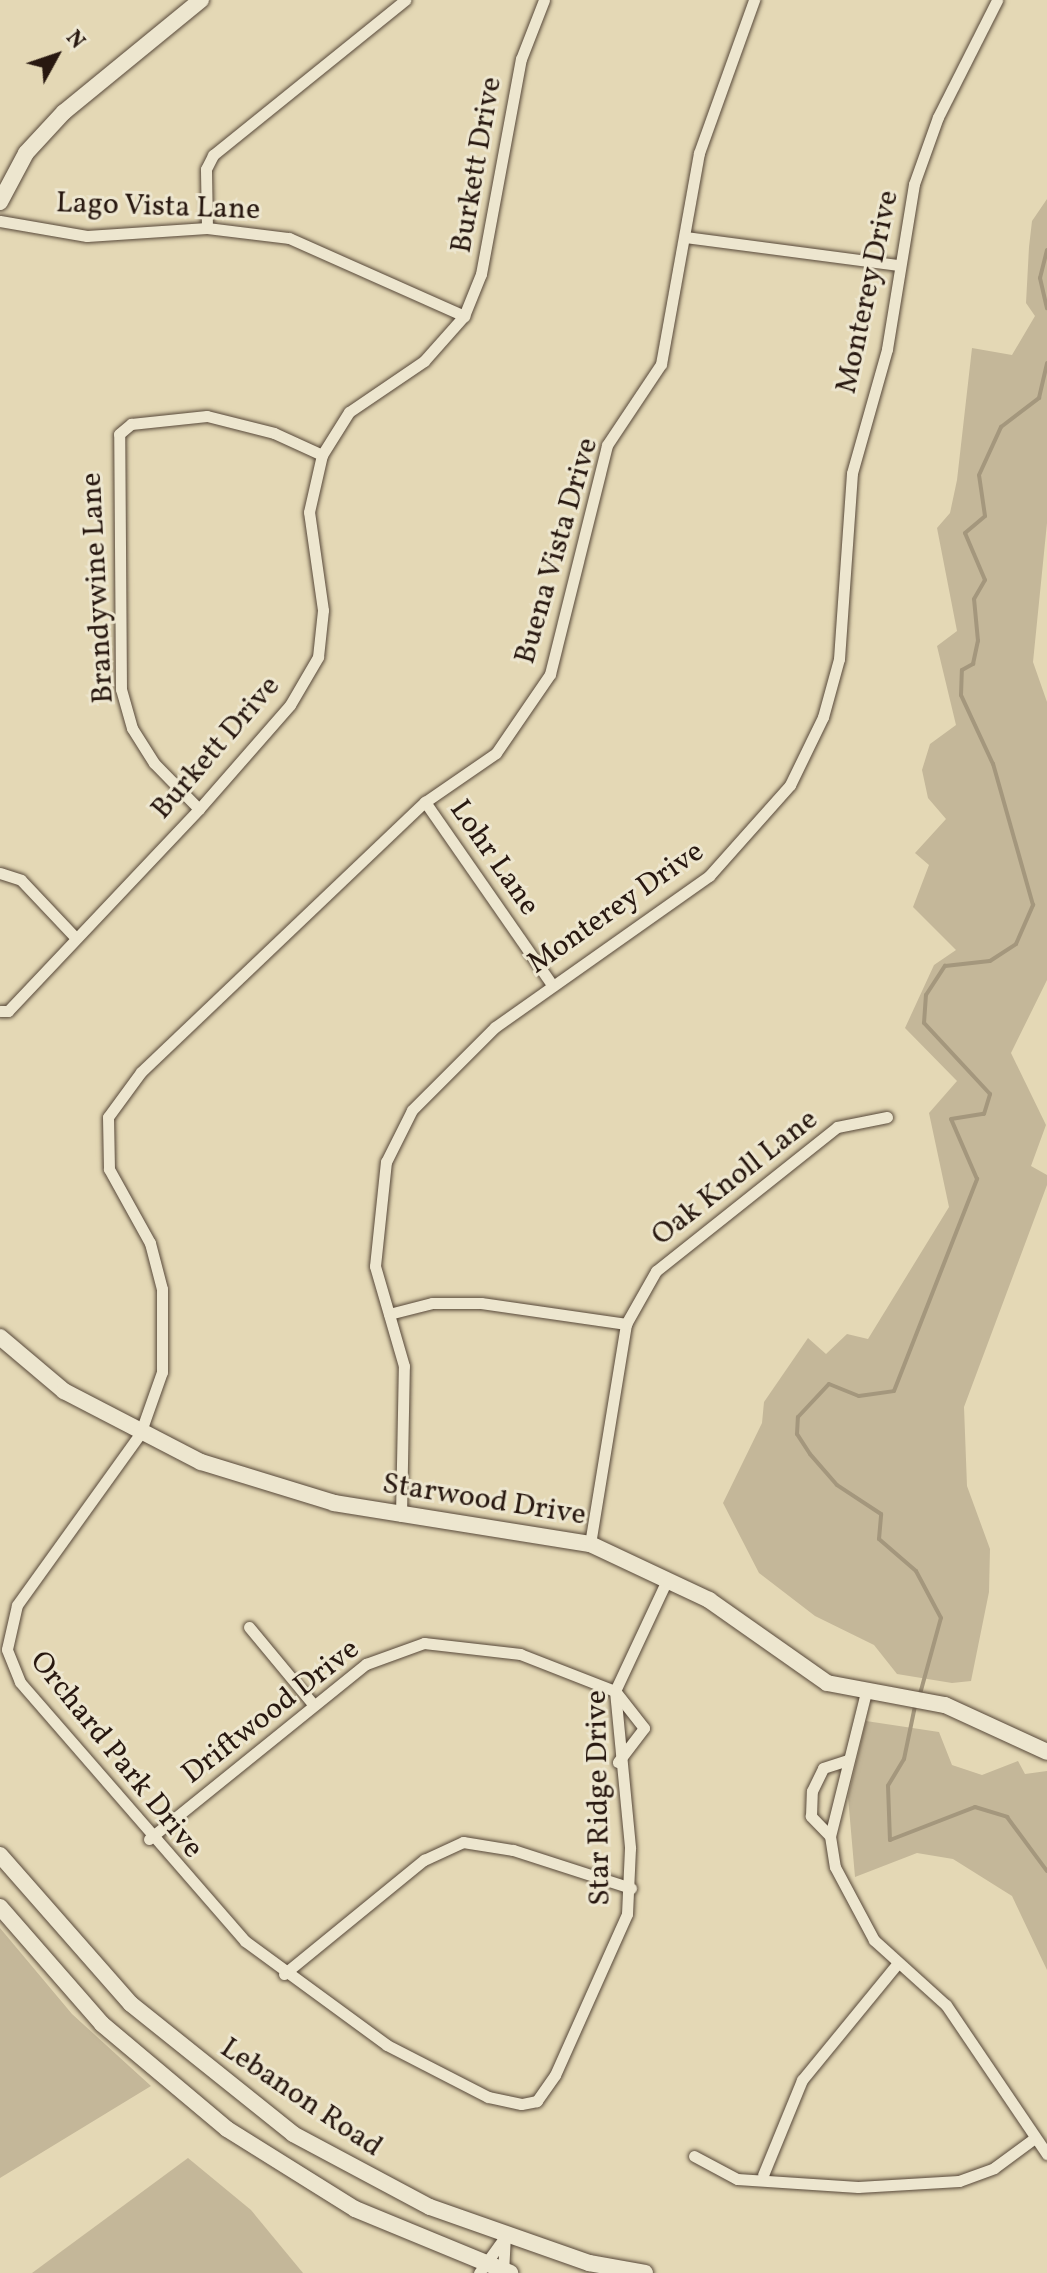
<!DOCTYPE html>
<html>
<head>
<meta charset="utf-8">
<style>
	body { margin:0 }
	#map { position:relative; width:1047px; height:2273px; overflow:hidden; background:#e4d8b5; font-family:Vollkorn,serif }
	div>[style] { position:absolute }
	.green>* { inset:0; background:#c4b799 }
	.stream>* { height:4px; margin:-2px; padding:0 2px; transform-origin:2px; border-radius:2px; background:#a4977d }
	.roads { filter:drop-shadow(0 0 2px #574839) drop-shadow(0 0 2px #574839) }
	.street>* { height:11px; margin:-5.5px; padding:0 5.5px; transform-origin:5.5px; border-radius:5.5px; background:#ede6cf }
	.secondary>* { height:16px; margin:-8px; padding:0 8px; transform-origin:8px; border-radius:8px; background:#ede6cf }
	span { translate:-50% -50%; white-space:nowrap; text-align:center; line-height:1.15; -webkit-text-stroke:6px #ede6cf; paint-order:stroke }
	.street-label { font-size:30px; color:#281810 }
	.north { position:absolute; left:16px; top:16px; width:80px; height:80px; -webkit-text-stroke:6px #ede6cf; paint-order:stroke; rotate:50deg; font-size:22px; font-weight:700; line-height:32px; text-align:center; color:#281810 }
	.north::after { content:''; display:block; margin:auto; width:28px; height:36px; background:#281810; clip-path:polygon(50% 0,100% 100%,50% 72%,0 100%) }
</style>
</head>
<body>
<div id="map">
	<div class="green">
		<i style="clip-path:polygon(1047px 199px,1047px 523px,1033px 662px,1047px 702px,1047px 980px,1011px 1053px,1046px 1125px,1031px 1166px,1047px 1175px,1047px 1185px,964px 1407px,967px 1486px,990px 1549px,989px 1592px,971px 1681px,952px 1683px,897px 1674px,874px 1645px,815px 1616px,759px 1573px,723px 1503px,762px 1423px,764px 1402px,808px 1338px,826px 1354px,847px 1334px,868px 1339px,949px 1207px,929px 1113px,957px 1081px,905px 1028px,934px 965px,956px 950px,913px 907px,929px 865px,915px 853px,946px 819px,928px 798px,922px 770px,930px 744px,956px 725px,937px 646px,957px 631px,937px 528px,950px 513px,957px 480px,972px 348px,1012px 355px,1035px 316px,1026px 303px,1029px 247px,1032px 221px)"></i>
		<i style="clip-path:polygon(866px 1721px,939px 1732px,952px 1765px,982px 1775px,1018px 1761px,1025px 1774px,1047px 1771px,1047px 1970px,1012px 1896px,953px 1859px,917px 1853px,855px 1877px,848px 1797px)"></i>
		<i style="clip-path:polygon(0 1928px,72px 2014px,151px 2086px,0 2178px)"></i>
		<i style="clip-path:polygon(188px 2158px,251px 2210px,303px 2273px,32px 2273px)"></i>
	</div>
	<div class="stream">
		<i style="left:1047px;top:250px;width:29px;rotate:104deg"></i>
		<i style="left:1040px;top:278px;width:31px;rotate:77deg"></i>
		<i style="left:920px;top:1694px;width:79px;rotate:-74.6deg"></i>
		<i style="left:941px;top:1618px;width:53px;rotate:-118deg"></i>
		<i style="left:916px;top:1571px;width:49px;rotate:-139.1deg"></i>
		<i style="left:879px;top:1539px;width:25px;rotate:-85deg"></i>
		<i style="left:881px;top:1514px;width:53px;rotate:-146.6deg"></i>
		<i style="left:837px;top:1485px;width:41px;rotate:-131.1deg"></i>
		<i style="left:810px;top:1454px;width:24px;rotate:-123deg"></i>
		<i style="left:797px;top:1434px;width:17px;rotate:-87deg"></i>
		<i style="left:798px;top:1417px;width:45px;rotate:-46.8deg"></i>
		<i style="left:829px;top:1384px;width:32px;rotate:22deg"></i>
		<i style="left:859px;top:1396px;width:35px;rotate:-8deg"></i>
		<i style="left:894px;top:1391px;width:228px;rotate:-68.6deg"></i>
		<i style="left:977px;top:1179px;width:65px;rotate:-113.4deg"></i>
		<i style="left:951px;top:1119px;width:33px;rotate:-9deg"></i>
		<i style="left:984px;top:1114px;width:21px;rotate:-73deg"></i>
		<i style="left:990px;top:1094px;width:97px;rotate:-132.9deg"></i>
		<i style="left:924px;top:1023px;width:28px;rotate:-86deg"></i>
		<i style="left:926px;top:995px;width:35px;rotate:-57deg"></i>
		<i style="left:945px;top:966px;width:45px;rotate:-6.3deg"></i>
		<i style="left:990px;top:961px;width:31px;rotate:-33deg"></i>
		<i style="left:1016px;top:944px;width:43px;rotate:-66.4deg"></i>
		<i style="left:1033px;top:905px;width:147px;rotate:-105.8deg"></i>
		<i style="left:993px;top:764px;width:76px;rotate:-114.9deg"></i>
		<i style="left:961px;top:695px;width:25px;rotate:-88deg"></i>
		<i style="left:962px;top:670px;width:13px;rotate:-29deg"></i>
		<i style="left:973px;top:664px;width:24px;rotate:-78deg"></i>
		<i style="left:978px;top:641px;width:42px;rotate:-95.4deg"></i>
		<i style="left:974px;top:599px;width:22px;rotate:-60deg"></i>
		<i style="left:985px;top:580px;width:51px;rotate:-113.1deg"></i>
		<i style="left:965px;top:533px;width:26px;rotate:-40deg"></i>
		<i style="left:985px;top:516px;width:41px;rotate:-98.3deg"></i>
		<i style="left:979px;top:475px;width:53px;rotate:-65.4deg"></i>
		<i style="left:1001px;top:427px;width:48px;rotate:-37.3deg"></i>
		<i style="left:1039px;top:398px;width:36px;rotate:-77deg"></i>
		<i style="left:915px;top:1706px;width:54px;rotate:101.7deg"></i>
		<i style="left:904px;top:1759px;width:31px;rotate:121deg"></i>
		<i style="left:888px;top:1786px;width:54px;rotate:87.9deg"></i>
		<i style="left:890px;top:1840px;width:91px;rotate:-21.2deg"></i>
		<i style="left:975px;top:1807px;width:34px;rotate:17deg"></i>
		<i style="left:1007px;top:1817px;width:67px;rotate:53.5deg"></i>
	</div>
	<div class="roads">
		<div class="street">
			<i style="left:0;top:221px;width:88px;rotate:9.8deg"></i>
			<i style="left:87px;top:236px;width:120px;rotate:-3.8deg"></i>
			<i style="left:207px;top:228px;width:83px;rotate:7deg"></i>
			<i style="left:289px;top:238px;width:192px;rotate:24deg"></i>
			<i style="left:207px;top:228px;width:59px;rotate:-91deg"></i>
			<i style="left:206px;top:169px;width:16px;rotate:-63deg"></i>
			<i style="left:213px;top:155px;width:247px;rotate:-38.9deg"></i>
			<i style="left:685px;top:237px;width:214px;rotate:7.5deg"></i>
			<i style="left:425px;top:802px;width:219px;rotate:55.2deg"></i>
			<i style="left:199px;top:809px;width:64px;rotate:-134.4deg"></i>
			<i style="left:154px;top:763px;width:41px;rotate:-122.2deg"></i>
			<i style="left:132px;top:728px;width:41px;rotate:-105.8deg"></i>
			<i style="left:121px;top:689px;width:255px;rotate:-90.4deg"></i>
			<i style="left:119px;top:434px;width:16px;rotate:-40deg"></i>
			<i style="left:131px;top:424px;width:76px;rotate:-6deg"></i>
			<i style="left:207px;top:416px;width:69px;rotate:14.2deg"></i>
			<i style="left:274px;top:433px;width:53px;rotate:24.6deg"></i>
			<i style="left:0;top:873px;width:22px;rotate:18deg"></i>
			<i style="left:21px;top:880px;width:76px;rotate:46.6deg"></i>
			<i style="left:0;top:1011px;width:8px"></i>
			<i style="left:8px;top:1011px;width:278px;rotate:-46.6deg"></i>
			<i style="left:199px;top:809px;width:138px;rotate:-48.8deg"></i>
			<i style="left:290px;top:705px;width:56px;rotate:-59.7deg"></i>
			<i style="left:318px;top:657px;width:47px;rotate:-83.9deg"></i>
			<i style="left:323px;top:610px;width:99px;rotate:-98.1deg"></i>
			<i style="left:309px;top:512px;width:58px;rotate:-77.2deg"></i>
			<i style="left:322px;top:455px;width:51px;rotate:-57.9deg"></i>
			<i style="left:349px;top:412px;width:91px;rotate:-34.2deg"></i>
			<i style="left:424px;top:361px;width:60px;rotate:-48.4deg"></i>
			<i style="left:464px;top:316px;width:45px;rotate:-68deg"></i>
			<i style="left:481px;top:274px;width:219px;rotate:-79.5deg"></i>
			<i style="left:521px;top:59px;width:63px;rotate:-68.7deg"></i>
			<i style="left:389px;top:1314px;width:44px;rotate:-14.3deg"></i>
			<i style="left:432px;top:1303px;width:49px"></i>
			<i style="left:481px;top:1303px;width:147px;rotate:8.2deg"></i>
			<i style="left:401px;top:1516px;width:150px;rotate:-88.9deg"></i>
			<i style="left:404px;top:1366px;width:104px;rotate:-106.2deg"></i>
			<i style="left:375px;top:1266px;width:105px;rotate:-84deg"></i>
			<i style="left:386px;top:1162px;width:58px;rotate:-63.4deg"></i>
			<i style="left:412px;top:1110px;width:117px;rotate:-45deg"></i>
			<i style="left:495px;top:1027px;width:262px;rotate:-35.2deg"></i>
			<i style="left:709px;top:876px;width:122px;rotate:-48.3deg"></i>
			<i style="left:790px;top:785px;width:76px;rotate:-64.1deg"></i>
			<i style="left:823px;top:717px;width:60px;rotate:-74.6deg"></i>
			<i style="left:839px;top:659px;width:186px;rotate:-86deg"></i>
			<i style="left:852px;top:473px;width:129px;rotate:-74.2deg"></i>
			<i style="left:887px;top:349px;width:167px;rotate:-80.7deg"></i>
			<i style="left:914px;top:184px;width:71px;rotate:-70.3deg"></i>
			<i style="left:938px;top:117px;width:131px;rotate:-63.2deg"></i>
			<i style="left:590px;top:1544px;width:223px;rotate:-80.7deg"></i>
			<i style="left:626px;top:1324px;width:61px;rotate:-60.5deg"></i>
			<i style="left:656px;top:1271px;width:231px;rotate:-38.5deg"></i>
			<i style="left:837px;top:1127px;width:51px;rotate:-11.3deg"></i>
			<i style="left:667px;top:1580px;width:123px;rotate:115.1deg"></i>
			<i style="left:615px;top:1691px;width:158px;rotate:84.5deg"></i>
			<i style="left:630px;top:1848px;width:66px;rotate:92.6deg"></i>
			<i style="left:627px;top:1914px;width:176px;rotate:114.1deg"></i>
			<i style="left:555px;top:2075px;width:32px;rotate:125deg"></i>
			<i style="left:537px;top:2101px;width:16px;rotate:169deg"></i>
			<i style="left:521px;top:2104px;width:34px;rotate:-168deg"></i>
			<i style="left:488px;top:2097px;width:114px;rotate:-152.8deg"></i>
			<i style="left:387px;top:2045px;width:176px;rotate:-143.8deg"></i>
			<i style="left:245px;top:1941px;width:343px;rotate:-131deg"></i>
			<i style="left:20px;top:1682px;width:35px;rotate:-112deg"></i>
			<i style="left:7px;top:1649px;width:45px;rotate:-77.2deg"></i>
			<i style="left:17px;top:1605px;width:211px;rotate:-54.3deg"></i>
			<i style="left:140px;top:1434px;width:66px;rotate:-70.5deg"></i>
			<i style="left:162px;top:1372px;width:83px;rotate:-90deg"></i>
			<i style="left:162px;top:1289px;width:48px;rotate:-104.6deg"></i>
			<i style="left:150px;top:1243px;width:85px;rotate:-119deg"></i>
			<i style="left:109px;top:1169px;width:52px;rotate:-91.1deg"></i>
			<i style="left:108px;top:1117px;width:56px;rotate:-53.7deg"></i>
			<i style="left:141px;top:1072px;width:392px;rotate:-43.6deg"></i>
			<i style="left:425px;top:802px;width:86px;rotate:-34.6deg"></i>
			<i style="left:496px;top:753px;width:96px;rotate:-55.6deg"></i>
			<i style="left:550px;top:674px;width:236px;rotate:-76deg"></i>
			<i style="left:607px;top:445px;width:97px;rotate:-56.3deg"></i>
			<i style="left:661px;top:364px;width:214px;rotate:-79.8deg"></i>
			<i style="left:699px;top:153px;width:163px;rotate:-70.2deg"></i>
			<i style="left:249px;top:1627px;width:100px;rotate:50.3deg"></i>
			<i style="left:865px;top:1696px;width:144px;rotate:104deg"></i>
			<i style="left:830px;top:1836px;width:31px;rotate:81deg"></i>
			<i style="left:835px;top:1867px;width:83px;rotate:61.9deg"></i>
			<i style="left:874px;top:1940px;width:97px;rotate:42.1deg"></i>
			<i style="left:946px;top:2005px;width:180px;rotate:55.9deg"></i>
			<i style="left:830px;top:1836px;width:28px;rotate:-134deg"></i>
			<i style="left:811px;top:1816px;width:25px;rotate:-88deg"></i>
			<i style="left:812px;top:1791px;width:25px;rotate:-64deg"></i>
			<i style="left:823px;top:1768px;width:26px;rotate:-18deg"></i>
			<i style="left:149px;top:1839px;width:279px;rotate:-38.9deg"></i>
			<i style="left:366px;top:1664px;width:62px;rotate:-19.9deg"></i>
			<i style="left:424px;top:1643px;width:97px;rotate:6.5deg"></i>
			<i style="left:520px;top:1654px;width:102px;rotate:21.3deg"></i>
			<i style="left:615px;top:1691px;width:47px;rotate:51.9deg"></i>
			<i style="left:644px;top:1728px;width:43px;rotate:127.4deg"></i>
			<i style="left:284px;top:1974px;width:181px;rotate:-39.2deg"></i>
			<i style="left:424px;top:1860px;width:43px;rotate:-24.8deg"></i>
			<i style="left:463px;top:1842px;width:51px;rotate:9.1deg"></i>
			<i style="left:513px;top:1850px;width:124px;rotate:17.9deg"></i>
			<i style="left:694px;top:2156px;width:49px;rotate:28.1deg"></i>
			<i style="left:737px;top:2179px;width:121px;rotate:3.8deg"></i>
			<i style="left:858px;top:2187px;width:101px;rotate:-3.4deg"></i>
			<i style="left:959px;top:2181px;width:37px;rotate:-20deg"></i>
			<i style="left:994px;top:2168px;width:47px;rotate:-36.4deg"></i>
			<i style="left:763px;top:2175px;width:103px;rotate:-67.7deg"></i>
			<i style="left:802px;top:2080px;width:150px;rotate:-50.7deg"></i>
			<i style="left:479px;top:2273px;width:44px;rotate:-54.2deg"></i>
			<i style="left:503px;top:2273px;width:36px;rotate:-87deg"></i>
		</div>
		<div class="secondary">
			<i style="left:0;top:202px;width:55px;rotate:-62deg"></i>
			<i style="left:26px;top:153px;width:56px;rotate:-47.2deg"></i>
			<i style="left:64px;top:112px;width:177px;rotate:-39.3deg"></i>
			<i style="left:0;top:1337px;width:84px;rotate:40.2deg"></i>
			<i style="left:64px;top:1391px;width:154px;rotate:27.4deg"></i>
			<i style="left:201px;top:1462px;width:139px;rotate:17.1deg"></i>
			<i style="left:334px;top:1503px;width:259px;rotate:9.1deg"></i>
			<i style="left:590px;top:1544px;width:132px;rotate:25.2deg"></i>
			<i style="left:709px;top:1600px;width:144px;rotate:35.1deg"></i>
			<i style="left:827px;top:1683px;width:120px;rotate:10.6deg"></i>
			<i style="left:945px;top:1705px;width:112px;rotate:24.7deg"></i>
			<i style="left:0;top:1855px;width:198px;rotate:48.7deg"></i>
			<i style="left:131px;top:2004px;width:208px;rotate:38.7deg"></i>
			<i style="left:293px;top:2134px;width:155px;rotate:28.1deg"></i>
			<i style="left:430px;top:2207px;width:169px;rotate:19.4deg"></i>
			<i style="left:589px;top:2263px;width:57px;rotate:10.1deg"></i>
			<i style="left:0;top:1907px;width:155px;rotate:48.9deg"></i>
			<i style="left:102px;top:2024px;width:163px;rotate:40deg"></i>
			<i style="left:227px;top:2129px;width:151px;rotate:32deg"></i>
			<i style="left:355px;top:2209px;width:168px;rotate:22.4deg"></i>
		</div>
	</div>
	<div class="street-label">
		<span style="left:477px;top:165px;rotate:-80deg">Burkett Drive</span>
		<span style="left:158px;top:207px;rotate:2deg">Lago Vista Lane</span>
		<span style="left:868px;top:292px;rotate:-78deg">Monterey Drive</span>
		<span style="left:557px;top:551px;rotate:-74deg">Buena Vista Drive</span>
		<span style="left:98px;top:588px;rotate:-93deg">Brandywine Lane</span>
		<span style="left:216px;top:748px;rotate:-49deg">Burkett Drive</span>
		<span style="left:494px;top:858px;rotate:55deg">Lohr Lane</span>
		<span style="left:616px;top:908px;rotate:-35deg">Monterey Drive</span>
		<span style="left:735px;top:1178px;rotate:-38deg">Oak Knoll Lane</span>
		<span style="left:484px;top:1500px;rotate:9deg">Starwood Drive</span>
		<span style="left:271px;top:1712px;rotate:-38deg">Driftwood Drive</span>
		<span style="left:116px;top:1755px;rotate:51deg">Orchard Park Drive</span>
		<span style="left:599px;top:1798px;rotate:-91deg">Star Ridge Drive</span>
		<span style="left:301px;top:2098px;rotate:34deg">Lebanon Road</span>
	</div>
	<div class="north">N</div>
</div>
</body>
</html>
